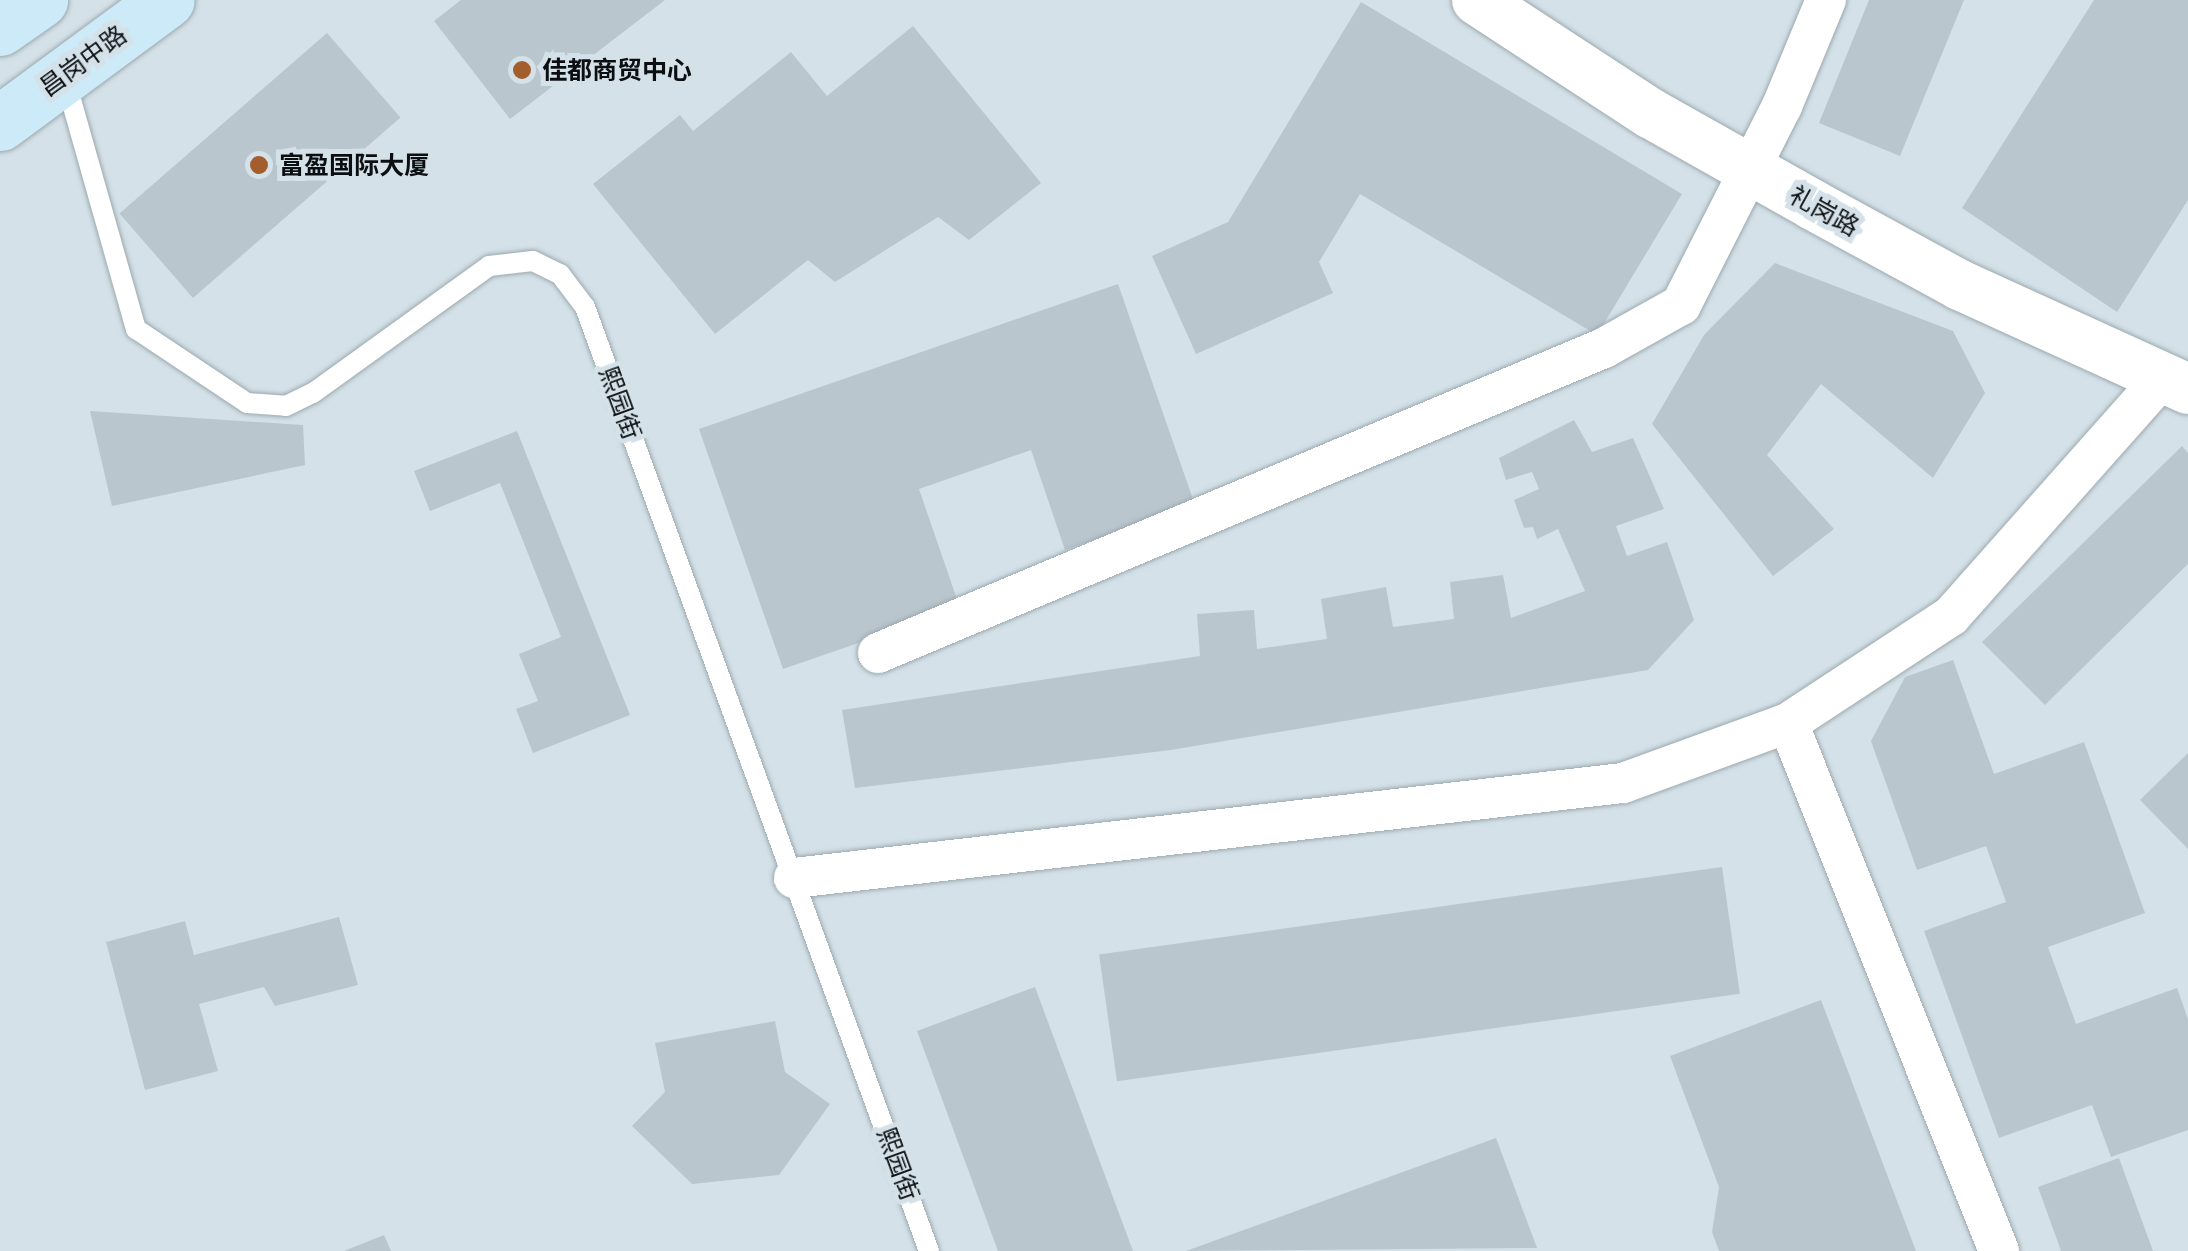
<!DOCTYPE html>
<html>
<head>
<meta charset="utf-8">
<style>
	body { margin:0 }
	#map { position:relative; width:2188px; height:1251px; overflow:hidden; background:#d4e1e8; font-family:"Titillium Web","Noto Sans SC",sans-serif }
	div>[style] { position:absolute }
	.building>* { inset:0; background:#bac6cd; transform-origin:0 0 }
	.roads { filter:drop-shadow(0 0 2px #9ca9af) drop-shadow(0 0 2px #9ca9af) }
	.service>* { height:20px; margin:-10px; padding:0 10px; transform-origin:10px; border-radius:10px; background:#fff }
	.minor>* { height:40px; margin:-20px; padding:0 20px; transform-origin:20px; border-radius:20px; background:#fff }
	.tertiary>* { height:50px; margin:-25px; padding:0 25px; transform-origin:25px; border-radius:25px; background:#fff }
	.primary>* { height:55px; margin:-27.5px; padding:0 27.5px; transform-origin:27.5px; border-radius:27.5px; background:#cdeaf8 }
	.dots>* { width:28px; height:28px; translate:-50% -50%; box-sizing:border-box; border:5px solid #d4e1e8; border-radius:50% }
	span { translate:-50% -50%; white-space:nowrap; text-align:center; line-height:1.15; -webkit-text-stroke:10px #d4e1e8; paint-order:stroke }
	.street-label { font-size:25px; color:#0b0f11 }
	.poi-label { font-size:25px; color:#0b0f11; font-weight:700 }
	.left { translate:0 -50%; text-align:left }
</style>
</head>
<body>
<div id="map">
	<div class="building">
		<i style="clip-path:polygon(461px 0,665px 0,510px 119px,434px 21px)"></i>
		<i style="clip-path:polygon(1869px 0,1964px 0,1900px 156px,1819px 123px)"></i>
		<i style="clip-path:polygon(2094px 0,2188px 0,2188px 200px,2117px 312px,1962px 208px)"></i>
		<i style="clip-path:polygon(1361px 2px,1682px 194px,1597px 335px,1360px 194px,1319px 262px,1333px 293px,1196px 354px,1152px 256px,1228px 222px)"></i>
		<i style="clip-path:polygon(913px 26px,1041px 183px,969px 240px,938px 217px,835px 282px,808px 260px,715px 334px,593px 184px,680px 115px,693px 131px,791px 52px,827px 96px)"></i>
		<i style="left:327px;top:33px;width:112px;height:275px;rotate:49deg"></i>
		<i style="clip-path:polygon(1775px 263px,1953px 331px,1985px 393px,1933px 478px,1821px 384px,1767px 455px,1834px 529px,1773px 576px,1652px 424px,1704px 335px)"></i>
		<i style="clip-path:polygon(1118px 284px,1195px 505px,1065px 550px,1031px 450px,919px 489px,960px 608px,783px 669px,699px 429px)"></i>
		<i style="clip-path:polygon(90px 411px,303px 425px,305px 465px,112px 506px)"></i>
		<i style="clip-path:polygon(1574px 420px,1592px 452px,1633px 438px,1664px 509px,1616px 526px,1627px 556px,1667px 542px,1694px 620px,1648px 670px,1171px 750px,855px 788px,842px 710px,1200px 656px,1197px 614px,1254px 610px,1257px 649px,1327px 639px,1321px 599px,1386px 587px,1393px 627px,1454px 619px,1450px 582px,1503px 575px,1511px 618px,1585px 591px,1558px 529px,1537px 539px,1533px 527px,1524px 528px,1514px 500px,1539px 489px,1532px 472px,1506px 480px,1499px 458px)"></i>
		<i style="clip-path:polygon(517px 431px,630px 715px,533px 753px,516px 709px,538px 701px,519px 654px,561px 637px,500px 483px,430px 511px,414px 471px)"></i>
		<i style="clip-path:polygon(2182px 446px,2188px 453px,2188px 564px,2045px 705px,1982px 642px)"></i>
		<i style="clip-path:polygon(1953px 660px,1994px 774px,2084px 742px,2145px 913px,2048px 947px,2076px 1024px,2177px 988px,2188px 1019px,2188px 1130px,2111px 1157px,2092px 1105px,1999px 1138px,1924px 931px,2006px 902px,1986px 846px,1917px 870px,1871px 741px,1905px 677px)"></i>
		<i style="clip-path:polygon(2188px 753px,2188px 849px,2140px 800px)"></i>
		<i style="left:1722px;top:867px;width:128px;height:629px;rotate:82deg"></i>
		<i style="clip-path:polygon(339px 917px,358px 985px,275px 1006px,264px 987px,199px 1004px,218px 1071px,145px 1090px,106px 942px,185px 921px,194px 955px)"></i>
		<i style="clip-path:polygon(1035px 987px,1133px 1251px,998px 1251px,917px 1031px)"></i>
		<i style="clip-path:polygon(1821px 1000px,1916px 1251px,1719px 1251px,1712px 1232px,1719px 1187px,1670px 1056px)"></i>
		<i style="clip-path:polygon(775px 1021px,785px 1072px,830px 1104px,779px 1175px,692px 1184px,632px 1126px,665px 1092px,655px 1043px)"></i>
		<i style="clip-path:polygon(1496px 1138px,1537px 1248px,1186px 1251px)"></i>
		<i style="clip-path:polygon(2119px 1158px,2153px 1251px,2061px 1251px,2038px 1187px)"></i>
		<i style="clip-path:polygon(384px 1235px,391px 1251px,344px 1251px)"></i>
	</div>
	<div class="roads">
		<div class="service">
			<i style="left:66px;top:82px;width:257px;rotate:74.2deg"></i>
			<i style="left:136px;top:329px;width:133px;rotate:33.7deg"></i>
			<i style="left:247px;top:403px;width:39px;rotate:4deg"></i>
			<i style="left:286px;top:406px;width:30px;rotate:-26deg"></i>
			<i style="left:313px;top:393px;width:217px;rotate:-35.8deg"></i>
			<i style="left:489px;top:266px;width:44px;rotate:-6.5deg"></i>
			<i style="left:533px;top:261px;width:30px;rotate:26deg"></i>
			<i style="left:560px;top:274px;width:41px;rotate:52.9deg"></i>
			<i style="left:585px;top:307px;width:1005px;rotate:69.98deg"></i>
		</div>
		<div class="minor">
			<i style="left:878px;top:653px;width:787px;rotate:-22.79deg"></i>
			<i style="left:1604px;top:348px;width:88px;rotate:-29.2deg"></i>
			<i style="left:1681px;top:305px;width:223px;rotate:-63.1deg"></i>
			<i style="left:1782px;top:106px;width:115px;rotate:-67.5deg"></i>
			<i style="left:1788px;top:723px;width:569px;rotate:68.22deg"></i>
			<i style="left:794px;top:878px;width:834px;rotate:-6.54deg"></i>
			<i style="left:1623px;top:783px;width:176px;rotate:-20deg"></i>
			<i style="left:1788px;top:723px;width:195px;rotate:-33.3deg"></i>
			<i style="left:1951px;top:616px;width:319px;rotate:-48.4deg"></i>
		</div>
		<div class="tertiary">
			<i style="left:1477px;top:0;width:207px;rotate:33.2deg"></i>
			<i style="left:1650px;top:113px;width:187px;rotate:29.4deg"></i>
			<i style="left:1813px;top:205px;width:167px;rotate:28.6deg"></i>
			<i style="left:1960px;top:285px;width:251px;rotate:24.5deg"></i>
		</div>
		<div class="primary">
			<i style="left:0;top:28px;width:49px;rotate:-35deg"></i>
			<i style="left:0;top:123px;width:207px;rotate:-36.4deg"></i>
		</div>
	</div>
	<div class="dots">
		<i style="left:522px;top:70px;background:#a25f2d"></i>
		<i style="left:259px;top:165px;background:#a25f2d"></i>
	</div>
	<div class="street-label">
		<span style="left:83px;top:61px;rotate:-36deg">昌岗中路</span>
		<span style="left:1824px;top:211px;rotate:29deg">礼岗路</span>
		<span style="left:620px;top:403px;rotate:70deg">熙园街</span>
		<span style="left:898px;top:1164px;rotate:70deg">熙园街</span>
	</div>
	<div class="poi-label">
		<span class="left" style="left:542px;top:70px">佳都商贸中心</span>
		<span class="left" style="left:279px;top:165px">富盈国际大厦</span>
	</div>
</div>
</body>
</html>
